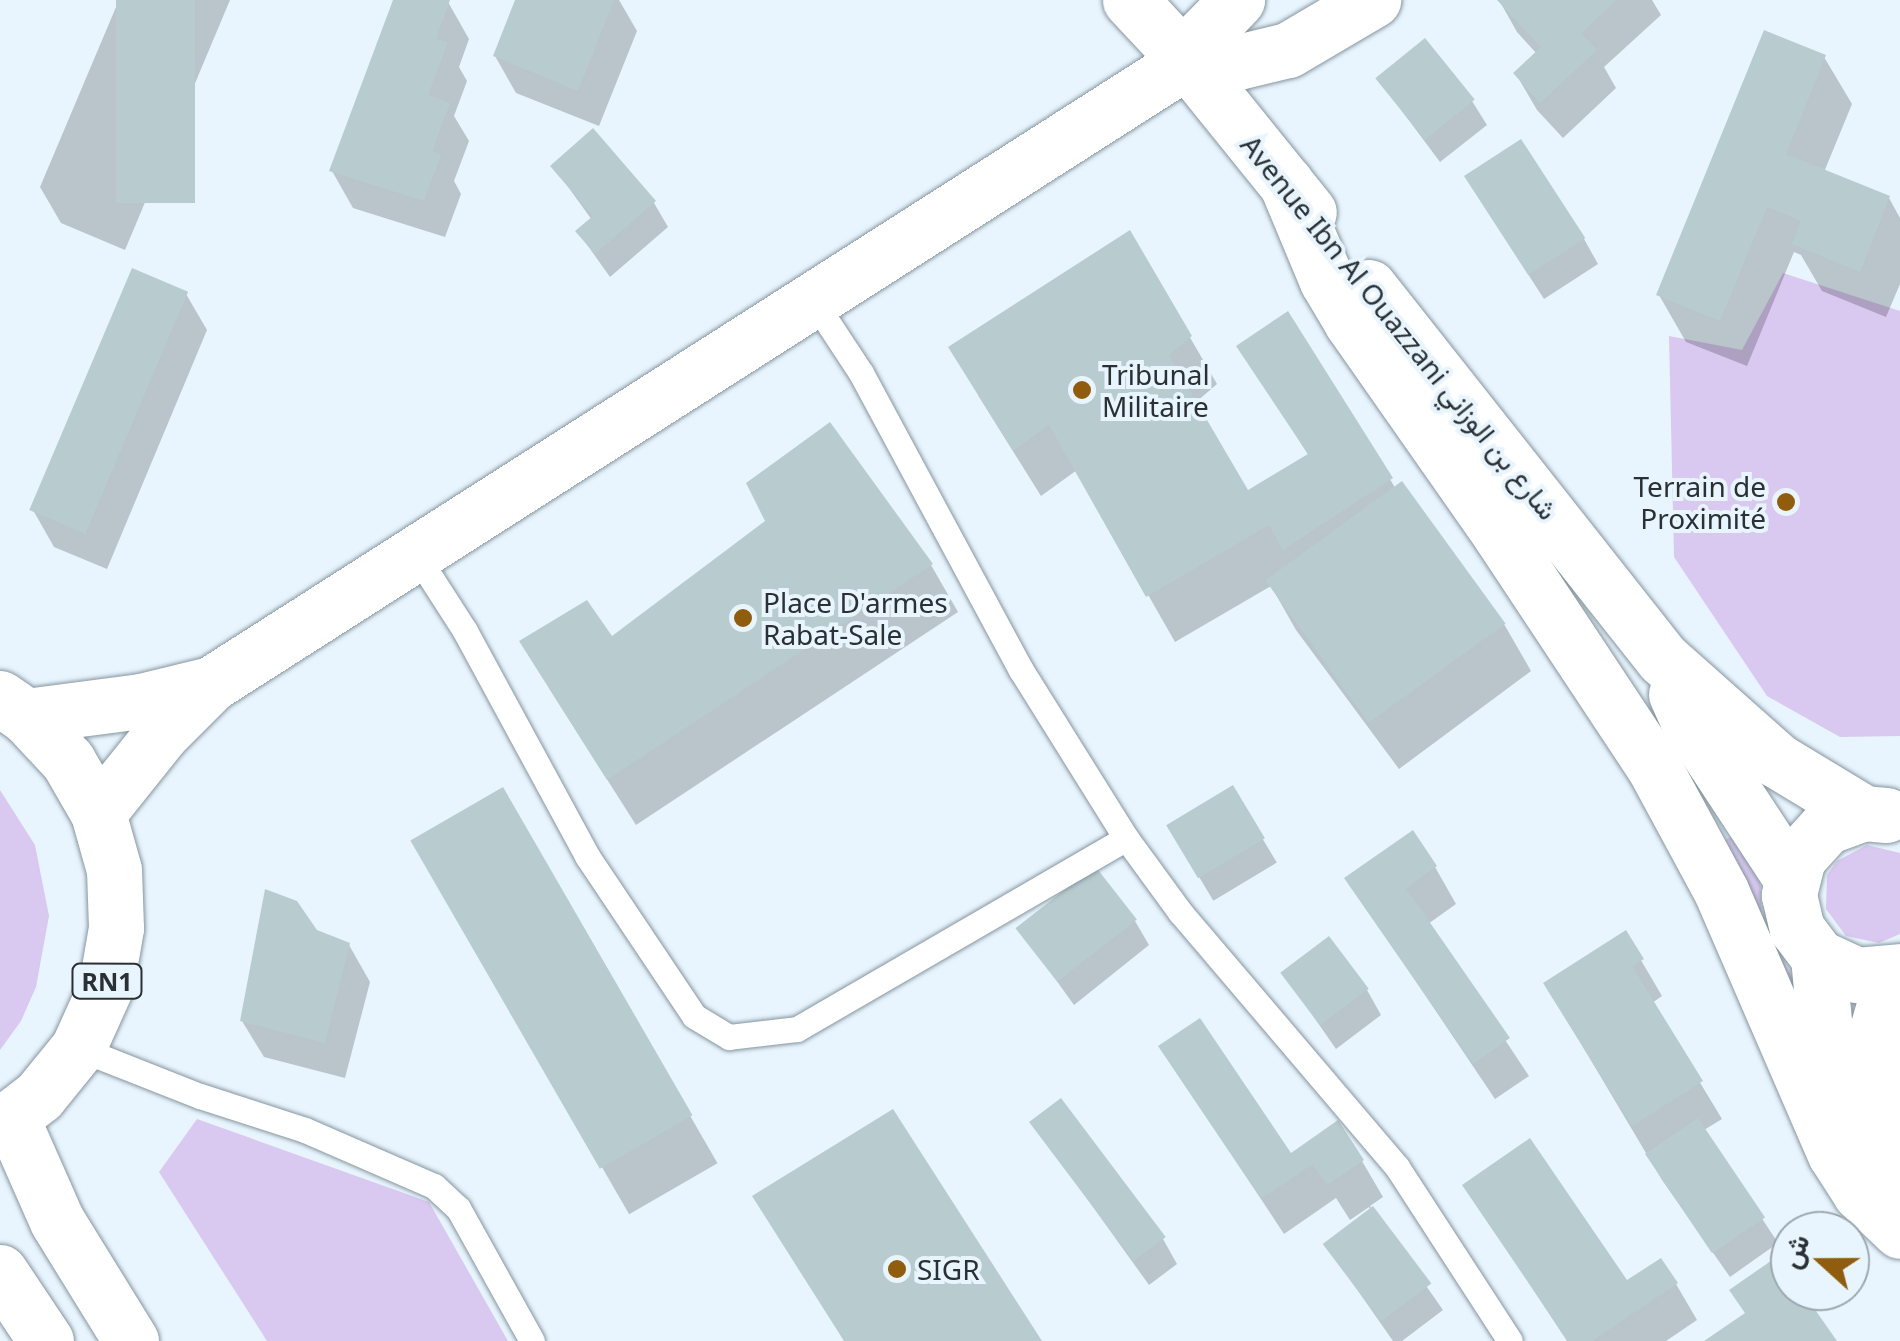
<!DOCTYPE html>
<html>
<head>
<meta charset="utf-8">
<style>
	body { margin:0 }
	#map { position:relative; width:1900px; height:1341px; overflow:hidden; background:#e8f5fe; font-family:"Noto Sans",Vazirmatn,sans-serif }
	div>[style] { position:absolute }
	.green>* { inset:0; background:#d9c8f0 }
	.shadow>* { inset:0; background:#0003; transform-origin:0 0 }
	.building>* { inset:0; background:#b8cccf; transform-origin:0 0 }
	.roads { filter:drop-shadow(0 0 2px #86959f) drop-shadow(0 0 2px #86959f) }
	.lane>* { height:25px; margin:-12.5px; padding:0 12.5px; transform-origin:12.5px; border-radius:12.5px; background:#fff }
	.secondary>* { height:55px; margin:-27.5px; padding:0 27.5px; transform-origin:27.5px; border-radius:27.5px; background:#fff }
	.primary>* { height:55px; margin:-27.5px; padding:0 27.5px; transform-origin:27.5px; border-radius:27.5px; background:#fff }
	.dots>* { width:28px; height:28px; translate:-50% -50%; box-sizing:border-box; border:5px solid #e8f5fe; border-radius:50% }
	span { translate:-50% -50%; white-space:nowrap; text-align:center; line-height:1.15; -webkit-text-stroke:8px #e8f5fe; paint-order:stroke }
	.shield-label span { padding:2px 8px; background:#e8f5fe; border:2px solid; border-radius:8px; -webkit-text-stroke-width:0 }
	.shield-label { font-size:25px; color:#2a3034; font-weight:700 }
	.street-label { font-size:28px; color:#2a3034 }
	.poi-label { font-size:28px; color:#2a3034 }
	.left { translate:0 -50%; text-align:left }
	.right { translate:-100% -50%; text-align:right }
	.north { position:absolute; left:1770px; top:1211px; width:100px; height:100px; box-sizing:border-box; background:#e8f5fe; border:2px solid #9ca6ad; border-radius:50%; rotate:291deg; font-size:28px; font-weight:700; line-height:40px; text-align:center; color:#2a3034 }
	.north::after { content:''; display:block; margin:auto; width:35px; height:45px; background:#905d0e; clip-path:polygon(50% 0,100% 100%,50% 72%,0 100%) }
</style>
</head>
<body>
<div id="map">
	<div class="green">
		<i style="clip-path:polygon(1783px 273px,1900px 311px,1900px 736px,1840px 737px,1767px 696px,1674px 557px,1669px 336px,1742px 350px)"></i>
		<i style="clip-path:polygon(0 790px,35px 845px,49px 916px,36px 987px,21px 1021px,0 1050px)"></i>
		<i style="clip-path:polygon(1741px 829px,1760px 875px,1762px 925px,1794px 980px,1800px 1009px,1719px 845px)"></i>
		<i style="clip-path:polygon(1867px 845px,1900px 853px,1900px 934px,1879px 943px,1846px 936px,1826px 909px,1827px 875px,1837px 861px)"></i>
		<i style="clip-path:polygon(197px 1119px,429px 1202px,508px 1341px,267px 1341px,159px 1172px)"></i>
	</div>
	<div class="shadow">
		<i style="clip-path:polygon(119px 0,230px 0,125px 250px,61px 223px,40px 187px)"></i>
		<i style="clip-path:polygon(396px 0,448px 2px,469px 39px,459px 67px,467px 81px,454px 116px,469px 141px,454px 181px,461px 194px,445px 237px,353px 208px,332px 171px)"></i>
		<i style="clip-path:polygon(518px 0,619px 0,637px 31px,599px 126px,516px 93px,495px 56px)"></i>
		<i style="clip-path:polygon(1499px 0,1652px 0,1661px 15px,1604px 67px,1616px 88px,1563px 138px,1537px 110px,1516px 74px,1537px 54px,1517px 32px)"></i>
		<i style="clip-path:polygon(1824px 57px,1852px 104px,1824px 172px,1889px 198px,1900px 218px,1900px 284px,1886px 317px,1822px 291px,1801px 255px,1794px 252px,1747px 366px,1686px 342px,1659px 295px)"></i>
		<i style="clip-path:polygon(1378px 79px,1472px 101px,1487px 125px,1440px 162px)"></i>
		<i style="clip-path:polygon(553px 166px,654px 203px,668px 227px,610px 277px,578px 232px,592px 220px)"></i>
		<i style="clip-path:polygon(1481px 201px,1584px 239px,1598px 264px,1544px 299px)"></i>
		<i style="clip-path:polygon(1130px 234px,1217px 384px,1195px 403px,1247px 493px,1309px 456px,1239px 346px,1287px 315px,1396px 489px,1504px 624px,1531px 671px,1399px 769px,1296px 630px,1271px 586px,1175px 642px,1077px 470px,1041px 496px,978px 395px)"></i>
		<i style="clip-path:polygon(186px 294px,207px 330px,107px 569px,54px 547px,33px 510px)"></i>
		<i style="clip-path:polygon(931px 565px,958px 612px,636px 825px,549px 688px,611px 640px)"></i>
		<i style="left:1232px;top:788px;width:87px;height:74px;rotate:59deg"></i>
		<i style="left:502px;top:790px;width:431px;height:102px;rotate:60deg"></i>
		<i style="clip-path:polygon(1435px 867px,1456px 904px,1428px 924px,1529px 1076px,1495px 1099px,1347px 879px)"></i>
		<i style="clip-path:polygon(1135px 921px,1149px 945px,1074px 1005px,1020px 930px)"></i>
		<i style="clip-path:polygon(315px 932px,349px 945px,370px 982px,345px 1078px,264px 1057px,242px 1021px)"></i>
		<i style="clip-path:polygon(1625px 933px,1662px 996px,1652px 1003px,1722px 1119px,1704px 1130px,1778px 1243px,1730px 1277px,1662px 1180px,1567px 1020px)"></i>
		<i style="clip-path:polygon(1284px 974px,1367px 990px,1381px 1015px,1336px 1049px)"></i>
		<i style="clip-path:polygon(1161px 1047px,1290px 1157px,1362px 1161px,1383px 1197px,1370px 1206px,1443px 1310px,1402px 1341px,1393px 1341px,1326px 1245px,1371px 1211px,1369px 1207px,1350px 1220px,1336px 1198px,1284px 1234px)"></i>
		<i style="clip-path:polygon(1032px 1122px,1163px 1239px,1177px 1264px,1149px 1285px)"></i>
		<i style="clip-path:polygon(1465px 1186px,1626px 1284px,1676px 1284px,1697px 1320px,1666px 1341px,1567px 1341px)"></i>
	</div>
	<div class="building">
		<i style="left:116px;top:0;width:79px;height:203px"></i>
		<i style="clip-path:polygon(393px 0,450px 0,436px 39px,448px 42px,428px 95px,450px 103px,432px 151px,441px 155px,424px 201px,329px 171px)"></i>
		<i style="clip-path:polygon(515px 0,614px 0,578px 91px,493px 56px)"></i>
		<i style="clip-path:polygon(1497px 0,1617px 0,1581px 33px,1597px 50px,1540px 103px,1513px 73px,1541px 47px)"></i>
		<i style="clip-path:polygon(1764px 30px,1826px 55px,1786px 154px,1890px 196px,1860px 272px,1792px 244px,1801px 221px,1767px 207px,1720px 321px,1656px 295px)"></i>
		<i style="left:1425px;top:38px;width:79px;height:64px;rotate:51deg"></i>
		<i style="clip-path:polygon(593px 128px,656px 201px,595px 254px,575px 231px,593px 216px,550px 166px)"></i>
		<i style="left:1521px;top:139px;width:118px;height:68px;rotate:57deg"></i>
		<i style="clip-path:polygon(1130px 230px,1192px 336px,1169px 355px,1248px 490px,1308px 454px,1236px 346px,1288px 311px,1393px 478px,1283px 550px,1269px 525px,1146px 597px,1049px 425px,1013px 451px,948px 347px)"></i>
		<i style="left:132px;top:268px;width:61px;height:263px;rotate:23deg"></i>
		<i style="clip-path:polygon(830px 422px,933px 564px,607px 780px,519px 641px,587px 600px,612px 636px,765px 521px,746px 483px)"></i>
		<i style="left:1402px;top:481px;width:176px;height:169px;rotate:54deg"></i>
		<i style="left:1233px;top:785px;width:62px;height:78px;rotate:59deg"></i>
		<i style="left:503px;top:787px;width:379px;height:107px;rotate:60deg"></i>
		<i style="clip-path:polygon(1413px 830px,1437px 866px,1406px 888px,1510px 1038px,1473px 1064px,1344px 878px)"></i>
		<i style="left:1095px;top:866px;width:68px;height:101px;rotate:52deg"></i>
		<i style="clip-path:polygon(265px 889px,297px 901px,317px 930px,350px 943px,325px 1043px,240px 1021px)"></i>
		<i style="clip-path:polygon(1626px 930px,1644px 959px,1632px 966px,1703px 1081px,1632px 1126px,1543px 983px)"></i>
		<i style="left:1329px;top:936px;width:66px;height:61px;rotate:53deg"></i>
		<i style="clip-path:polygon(1200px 1018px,1291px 1153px,1338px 1120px,1364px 1160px,1327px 1185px,1313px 1164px,1261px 1199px,1158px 1046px)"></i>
		<i style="left:1061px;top:1098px;width:174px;height:40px;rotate:53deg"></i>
		<i style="clip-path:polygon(893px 1109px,1042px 1341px,844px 1341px,752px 1196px)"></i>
		<i style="left:1698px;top:1118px;width:120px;height:64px;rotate:56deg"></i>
		<i style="clip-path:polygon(1530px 1138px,1627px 1280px,1661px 1258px,1678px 1283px,1592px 1341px,1568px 1341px,1462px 1185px)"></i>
		<i style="left:1373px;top:1206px;width:97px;height:63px;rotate:53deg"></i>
		<i style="clip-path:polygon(1778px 1256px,1790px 1273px,1790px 1291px,1802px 1291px,1837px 1341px,1704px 1341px,1745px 1313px,1729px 1290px)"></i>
	</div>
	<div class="roads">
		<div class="lane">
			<i style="left:813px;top:300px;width:87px;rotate:56.7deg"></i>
			<i style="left:861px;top:373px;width:337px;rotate:61.7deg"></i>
			<i style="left:1021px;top:670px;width:198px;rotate:58deg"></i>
			<i style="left:1126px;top:838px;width:92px;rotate:53.9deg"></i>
			<i style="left:1180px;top:912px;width:335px;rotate:49.6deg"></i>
			<i style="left:1397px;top:1167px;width:207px;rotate:57deg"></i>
			<i style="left:415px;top:553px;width:93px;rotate:57.3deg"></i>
			<i style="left:465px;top:631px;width:256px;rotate:61.5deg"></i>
			<i style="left:587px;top:856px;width:192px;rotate:56.2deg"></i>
			<i style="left:694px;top:1016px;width:41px;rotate:31deg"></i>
			<i style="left:729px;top:1037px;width:68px;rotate:-6.7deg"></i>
			<i style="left:797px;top:1029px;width:380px;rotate:-30.1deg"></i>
			<i style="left:78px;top:1048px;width:131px;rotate:21.5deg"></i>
			<i style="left:200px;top:1096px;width:110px;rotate:17.9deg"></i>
			<i style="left:305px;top:1130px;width:141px;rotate:23.5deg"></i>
			<i style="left:434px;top:1186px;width:33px;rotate:43deg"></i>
			<i style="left:458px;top:1208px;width:152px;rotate:60.9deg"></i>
		</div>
		<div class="secondary">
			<i style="left:1130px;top:0;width:83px;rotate:46.9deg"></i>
			<i style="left:1187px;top:61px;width:194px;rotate:51.1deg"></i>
			<i style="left:1187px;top:61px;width:51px;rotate:1.1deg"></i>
			<i style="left:1238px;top:62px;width:51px;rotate:-13.5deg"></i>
			<i style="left:1288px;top:50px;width:99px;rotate:-30.5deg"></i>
			<i style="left:1286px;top:183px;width:106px;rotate:67.3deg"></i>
			<i style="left:1327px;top:281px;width:49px;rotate:59.2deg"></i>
			<i style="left:1352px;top:323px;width:256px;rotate:55deg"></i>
			<i style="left:1499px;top:533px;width:283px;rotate:56.5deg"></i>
			<i style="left:1655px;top:769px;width:139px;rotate:61.6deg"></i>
			<i style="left:1721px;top:891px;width:287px;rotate:66.6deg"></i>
			<i style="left:1835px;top:1154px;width:46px;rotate:57.3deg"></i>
			<i style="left:1860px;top:1193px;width:55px;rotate:43.5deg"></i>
			<i style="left:1369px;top:287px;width:474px;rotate:51.7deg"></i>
			<i style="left:1663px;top:659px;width:154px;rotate:41.6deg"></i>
			<i style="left:1778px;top:761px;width:100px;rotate:31.2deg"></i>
			<i style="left:1676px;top:694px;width:32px;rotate:66deg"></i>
			<i style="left:1689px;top:723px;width:184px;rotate:56.7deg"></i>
			<i style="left:26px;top:716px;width:116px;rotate:-7.4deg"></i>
			<i style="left:141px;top:701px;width:72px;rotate:-13.7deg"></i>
			<i style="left:98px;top:813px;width:102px;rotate:-51.3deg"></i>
			<i style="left:162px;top:733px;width:69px;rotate:-45deg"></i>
			<i style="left:211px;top:684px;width:1158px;rotate:-32.55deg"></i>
			<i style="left:1187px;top:61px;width:31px;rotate:-58deg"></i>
			<i style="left:1203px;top:35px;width:49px;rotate:-45.8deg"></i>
			<i style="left:1886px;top:815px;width:22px;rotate:-175deg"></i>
			<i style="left:1864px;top:813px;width:40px;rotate:159.8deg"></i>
			<i style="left:1826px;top:827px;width:42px;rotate:132.1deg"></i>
			<i style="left:1798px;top:858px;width:38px;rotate:104deg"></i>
			<i style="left:1789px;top:895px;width:35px;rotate:77deg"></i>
			<i style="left:1797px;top:929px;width:35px;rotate:53deg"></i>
			<i style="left:1818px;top:957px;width:43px;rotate:24.8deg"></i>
			<i style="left:1857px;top:975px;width:43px;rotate:-5.3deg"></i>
			<i style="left:1818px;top:957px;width:84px;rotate:84.6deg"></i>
			<i style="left:1826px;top:1041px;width:63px;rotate:76.2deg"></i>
			<i style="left:1893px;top:974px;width:61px;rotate:106.1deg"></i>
			<i style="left:1876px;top:1033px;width:62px;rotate:92.8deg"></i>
			<i style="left:1873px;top:1095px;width:129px;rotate:77.9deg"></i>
		</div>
		<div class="primary">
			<i style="left:0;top:698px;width:32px;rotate:35deg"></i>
			<i style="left:26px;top:716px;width:62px;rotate:47deg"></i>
			<i style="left:68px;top:761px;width:60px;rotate:60deg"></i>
			<i style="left:98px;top:813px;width:59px;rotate:74.3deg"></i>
			<i style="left:114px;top:870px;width:58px;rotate:88deg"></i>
			<i style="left:116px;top:928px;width:59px;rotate:99.8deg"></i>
			<i style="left:106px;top:986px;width:68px;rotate:114.3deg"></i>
			<i style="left:78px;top:1048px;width:62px;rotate:129.1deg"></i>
			<i style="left:39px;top:1096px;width:49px;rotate:142.4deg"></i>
			<i style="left:12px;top:1119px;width:111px;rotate:66.2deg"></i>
			<i style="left:57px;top:1221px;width:141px;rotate:58.3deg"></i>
			<i style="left:0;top:1272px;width:83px;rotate:56.3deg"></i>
		</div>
	</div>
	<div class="dots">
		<i style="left:1082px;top:390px;background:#905d0e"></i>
		<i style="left:1786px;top:502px;background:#905d0e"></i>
		<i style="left:743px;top:618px;background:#905d0e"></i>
		<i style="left:897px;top:1269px;background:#905d0e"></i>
	</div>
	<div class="shield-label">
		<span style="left:107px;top:981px">RN1</span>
	</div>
	<div class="street-label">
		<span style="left:1400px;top:327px;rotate:51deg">Avenue Ibn Al Ouazzani شارع بن الوزاني</span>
	</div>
	<div class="poi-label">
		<span class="left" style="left:1102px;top:390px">Tribunal<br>Militaire</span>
		<span class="right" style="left:1766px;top:502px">Terrain de<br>Proximité</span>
		<span class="left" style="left:763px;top:618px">Place D'armes<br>Rabat-Sale</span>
		<span class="left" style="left:917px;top:1269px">SIGR</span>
	</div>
	<div class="north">ش</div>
</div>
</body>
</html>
